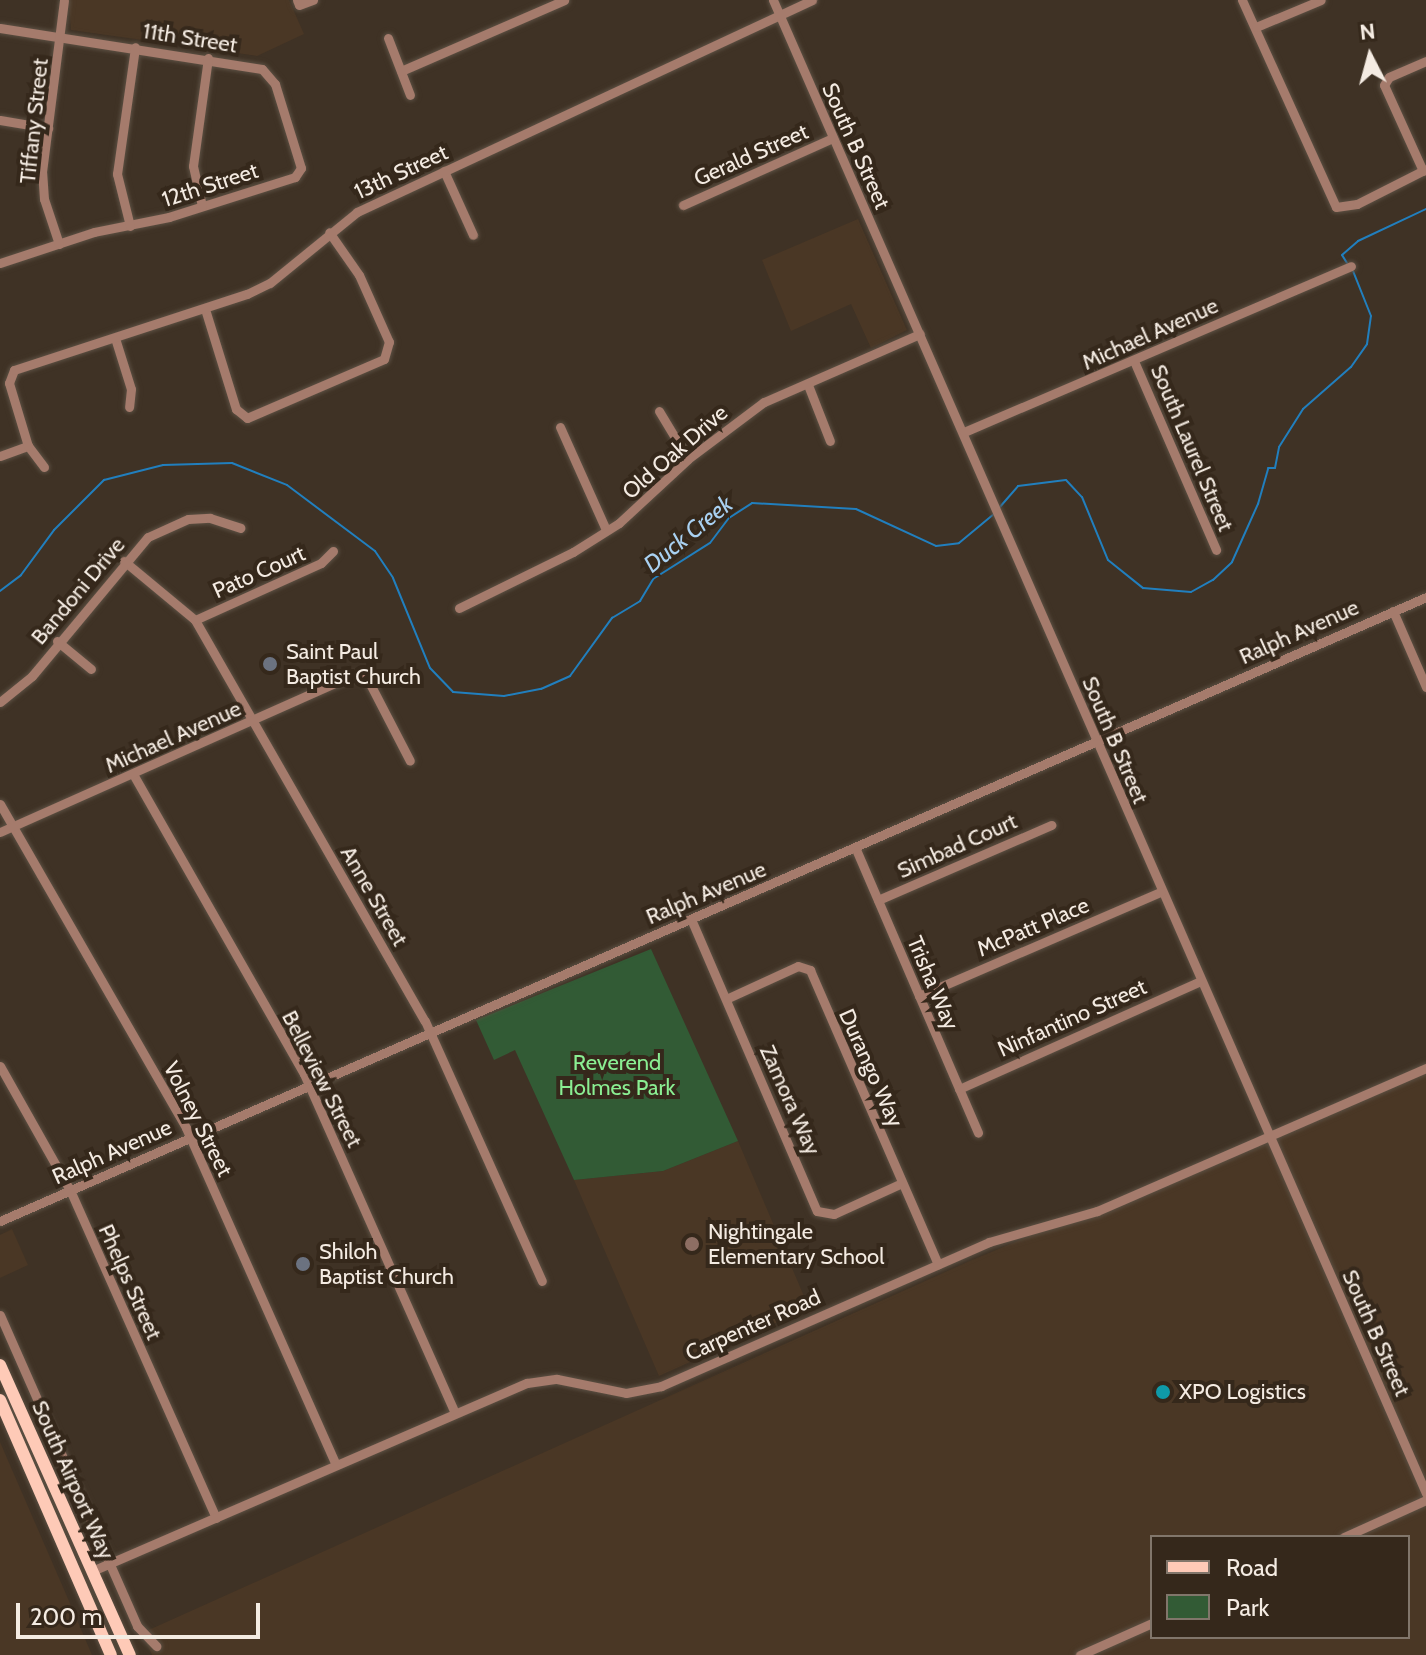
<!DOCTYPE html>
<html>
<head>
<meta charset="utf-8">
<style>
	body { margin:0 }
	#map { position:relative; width:1426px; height:1655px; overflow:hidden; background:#3f3225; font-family:Cabin,sans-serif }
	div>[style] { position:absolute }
	.built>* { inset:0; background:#4a3725 }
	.green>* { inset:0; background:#325b35 }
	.stream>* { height:2px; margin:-1px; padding:0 1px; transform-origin:1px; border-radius:1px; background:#217fbe }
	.roads { filter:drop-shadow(0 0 2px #5c5043) drop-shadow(0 0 2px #5c5043) }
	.minor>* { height:9px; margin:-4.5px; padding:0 4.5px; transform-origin:4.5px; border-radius:4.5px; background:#a57b6c }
	.major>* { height:12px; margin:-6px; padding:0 6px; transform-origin:6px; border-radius:6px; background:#fecab7 }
	.dots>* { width:22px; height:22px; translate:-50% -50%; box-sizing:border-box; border:4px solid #35281b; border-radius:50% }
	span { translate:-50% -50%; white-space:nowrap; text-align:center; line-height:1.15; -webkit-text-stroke:8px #35281b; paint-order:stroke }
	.street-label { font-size:22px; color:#f4ebe2 }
	.poi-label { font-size:22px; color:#f4ebe2 }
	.left { translate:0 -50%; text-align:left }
	.park-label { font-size:22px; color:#8aee92 }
	.water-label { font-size:24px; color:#a9d1f2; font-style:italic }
	.legend { position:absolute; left:1150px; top:1535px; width:260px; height:104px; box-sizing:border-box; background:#35281b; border:2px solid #81766b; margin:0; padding:10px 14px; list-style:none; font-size:24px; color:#f4ebe2 }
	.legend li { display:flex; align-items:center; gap:16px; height:40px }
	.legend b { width:40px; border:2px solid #81766b }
	.north { position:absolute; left:1330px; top:16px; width:80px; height:80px; -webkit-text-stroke:6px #35281b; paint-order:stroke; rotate:354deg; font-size:22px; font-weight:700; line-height:32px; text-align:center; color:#f4ebe2 }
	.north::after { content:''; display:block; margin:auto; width:28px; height:36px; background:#f4ebe2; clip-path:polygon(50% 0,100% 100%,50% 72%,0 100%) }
	.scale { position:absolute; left:16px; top:1603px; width:244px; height:36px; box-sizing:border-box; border:4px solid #f4ebe2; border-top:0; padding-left:10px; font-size:24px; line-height:28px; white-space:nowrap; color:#f4ebe2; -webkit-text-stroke:6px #35281b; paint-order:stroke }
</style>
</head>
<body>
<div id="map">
	<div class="built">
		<i style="clip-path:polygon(69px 0,289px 0,304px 34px,257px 56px,71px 30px)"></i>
		<i style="clip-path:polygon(858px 219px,907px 330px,871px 348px,851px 304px,791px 331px,762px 260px)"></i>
		<i style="clip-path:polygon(evenodd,1426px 1072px,1426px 1655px,152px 1655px,142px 1633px,972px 1260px,1426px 1072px,1152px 1537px,1408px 1537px,1408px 1637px,1152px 1637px,1152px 1537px)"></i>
		<i style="clip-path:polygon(738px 1141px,809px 1308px,659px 1376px,574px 1180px,663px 1171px)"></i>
		<i style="clip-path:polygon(12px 1229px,28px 1265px,0 1278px,0 1235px)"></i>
		<i style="clip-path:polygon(0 1442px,69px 1601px,92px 1655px,0 1655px)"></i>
	</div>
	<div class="green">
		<i style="clip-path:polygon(651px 949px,738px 1141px,663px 1171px,574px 1180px,515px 1050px,494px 1060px,476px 1020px)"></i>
	</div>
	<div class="stream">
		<i style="left:1347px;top:263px;width:9px;rotate:-122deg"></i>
		<i style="left:1342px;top:255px;width:21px;rotate:-41deg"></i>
		<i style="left:1358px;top:241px;width:75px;rotate:-25.2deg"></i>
		<i style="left:999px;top:508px;width:29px;rotate:-49deg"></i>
		<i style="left:1018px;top:486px;width:48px;rotate:-7.1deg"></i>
		<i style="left:1066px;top:480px;width:23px;rotate:47deg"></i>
		<i style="left:1082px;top:497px;width:68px;rotate:67.6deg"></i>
		<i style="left:1108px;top:560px;width:45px;rotate:38.7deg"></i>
		<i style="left:1143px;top:588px;width:48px;rotate:4.8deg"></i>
		<i style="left:1191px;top:592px;width:25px;rotate:-29deg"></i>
		<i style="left:1213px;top:580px;width:26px;rotate:-43deg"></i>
		<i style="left:1232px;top:562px;width:64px;rotate:-65.9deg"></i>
		<i style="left:1258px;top:504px;width:37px;rotate:-74deg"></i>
		<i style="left:1268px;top:468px;width:7px"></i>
		<i style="left:1275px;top:468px;width:21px;rotate:-79deg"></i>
		<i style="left:1279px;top:447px;width:45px;rotate:-57.7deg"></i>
		<i style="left:1303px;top:409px;width:64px;rotate:-41.2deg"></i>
		<i style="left:1351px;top:367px;width:28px;rotate:-55deg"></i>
		<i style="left:1367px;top:344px;width:28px;rotate:-82deg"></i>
		<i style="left:1371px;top:316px;width:48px;rotate:-111.8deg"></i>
		<i style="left:0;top:591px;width:26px;rotate:-37deg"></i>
		<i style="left:21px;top:575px;width:56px;rotate:-53.7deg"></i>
		<i style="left:54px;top:530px;width:71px;rotate:-45deg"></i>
		<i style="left:104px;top:480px;width:61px;rotate:-14.3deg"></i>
		<i style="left:163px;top:465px;width:69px;rotate:-1.7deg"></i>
		<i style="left:232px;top:463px;width:59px;rotate:21.8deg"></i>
		<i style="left:287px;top:485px;width:110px;rotate:36.9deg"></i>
		<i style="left:375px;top:551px;width:32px;rotate:56deg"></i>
		<i style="left:393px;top:578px;width:97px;rotate:67.7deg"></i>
		<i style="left:430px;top:668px;width:33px;rotate:46deg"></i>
		<i style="left:453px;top:692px;width:51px;rotate:4.5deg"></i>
		<i style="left:504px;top:696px;width:38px;rotate:-11deg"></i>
		<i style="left:541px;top:689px;width:32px;rotate:-24deg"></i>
		<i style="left:570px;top:676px;width:72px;rotate:-54.1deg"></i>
		<i style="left:612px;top:618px;width:33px;rotate:-31deg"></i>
		<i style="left:640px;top:601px;width:26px;rotate:-59deg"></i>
		<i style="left:653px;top:579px;width:67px;rotate:-32.3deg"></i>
		<i style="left:710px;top:543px;width:31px;rotate:-53deg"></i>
		<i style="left:729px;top:518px;width:27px;rotate:-33deg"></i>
		<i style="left:752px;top:503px;width:104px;rotate:3.3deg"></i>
		<i style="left:856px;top:509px;width:88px;rotate:24.8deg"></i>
		<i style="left:936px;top:546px;width:23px;rotate:-7deg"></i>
		<i style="left:959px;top:543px;width:47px;rotate:-39.8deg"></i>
	</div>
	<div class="roads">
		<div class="minor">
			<i style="left:297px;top:0;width:5px;rotate:68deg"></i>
			<i style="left:299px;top:5px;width:15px;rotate:-20deg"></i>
			<i style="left:773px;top:0;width:1630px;rotate:66.38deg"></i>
			<i style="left:1242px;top:0;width:227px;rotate:65.6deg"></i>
			<i style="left:1336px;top:207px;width:21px;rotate:-8deg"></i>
			<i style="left:1357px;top:204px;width:77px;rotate:-26.9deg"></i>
			<i style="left:1256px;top:27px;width:70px;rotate:-22.6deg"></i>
			<i style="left:0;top:28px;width:265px;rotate:8.9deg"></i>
			<i style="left:262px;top:69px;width:20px;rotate:49deg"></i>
			<i style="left:275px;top:84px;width:88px;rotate:72.8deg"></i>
			<i style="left:301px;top:168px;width:11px;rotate:124deg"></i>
			<i style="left:295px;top:177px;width:132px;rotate:162.4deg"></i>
			<i style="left:169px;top:217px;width:76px;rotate:168.7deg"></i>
			<i style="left:94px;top:232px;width:99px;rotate:161.7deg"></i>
			<i style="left:388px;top:38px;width:61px;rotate:68.9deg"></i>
			<i style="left:401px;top:71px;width:178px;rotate:-23.5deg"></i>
			<i style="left:0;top:120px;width:49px;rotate:9.5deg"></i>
			<i style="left:444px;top:171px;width:70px;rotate:65.6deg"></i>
			<i style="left:1423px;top:171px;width:94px;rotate:-114.4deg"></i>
			<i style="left:1384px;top:85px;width:9px;rotate:-58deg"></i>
			<i style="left:1389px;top:77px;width:40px;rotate:-23.4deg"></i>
			<i style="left:683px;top:205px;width:164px;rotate:-24.1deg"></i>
			<i style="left:202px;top:206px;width:41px;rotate:-102.7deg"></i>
			<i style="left:193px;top:166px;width:109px;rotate:-82.1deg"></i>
			<i style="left:130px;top:226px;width:54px;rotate:-104deg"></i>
			<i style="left:117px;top:174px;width:128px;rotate:-81.9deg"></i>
			<i style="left:59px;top:244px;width:47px;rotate:-108.4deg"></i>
			<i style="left:44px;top:199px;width:27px;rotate:-94deg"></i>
			<i style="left:42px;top:172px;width:173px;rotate:-82.7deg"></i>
			<i style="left:205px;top:309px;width:105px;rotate:72.8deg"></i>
			<i style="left:236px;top:409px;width:14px;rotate:39deg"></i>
			<i style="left:247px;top:418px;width:149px;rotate:-23.3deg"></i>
			<i style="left:384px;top:359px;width:18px;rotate:-74deg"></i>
			<i style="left:389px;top:342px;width:73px;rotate:-114.1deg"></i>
			<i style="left:359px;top:275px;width:52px;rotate:-124.9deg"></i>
			<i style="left:115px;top:338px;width:53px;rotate:72.6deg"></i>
			<i style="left:131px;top:389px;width:18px;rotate:96deg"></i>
			<i style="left:1134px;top:361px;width:206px;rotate:66.5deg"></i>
			<i style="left:808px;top:385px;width:60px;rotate:68.6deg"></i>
			<i style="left:659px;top:411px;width:56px;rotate:58.9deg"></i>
			<i style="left:560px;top:427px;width:113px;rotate:65.9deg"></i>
			<i style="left:964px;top:432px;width:421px;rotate:-23.2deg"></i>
			<i style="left:0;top:456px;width:30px;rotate:-20deg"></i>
			<i style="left:44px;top:467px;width:26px;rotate:-127deg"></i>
			<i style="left:28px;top:446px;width:66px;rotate:-106.8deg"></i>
			<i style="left:9px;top:383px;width:14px;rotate:-69deg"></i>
			<i style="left:14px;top:370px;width:245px;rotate:-18.1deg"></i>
			<i style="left:247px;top:294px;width:25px;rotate:-26deg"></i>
			<i style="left:270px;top:283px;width:112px;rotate:-39.2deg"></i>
			<i style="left:357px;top:212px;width:502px;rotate:-24.98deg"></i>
			<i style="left:124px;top:561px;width:92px;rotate:39.7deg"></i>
			<i style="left:195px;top:620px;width:462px;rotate:60.2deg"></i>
			<i style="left:425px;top:1021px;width:285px;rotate:65.8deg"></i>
			<i style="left:459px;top:608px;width:127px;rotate:-26.2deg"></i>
			<i style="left:573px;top:552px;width:54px;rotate:-32.2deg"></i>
			<i style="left:619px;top:523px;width:94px;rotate:-42.8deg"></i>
			<i style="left:688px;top:459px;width:95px;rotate:-36.9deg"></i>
			<i style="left:764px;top:402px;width:170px;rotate:-23.6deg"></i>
			<i style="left:1393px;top:611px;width:83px;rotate:66.5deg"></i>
			<i style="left:195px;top:620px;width:138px;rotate:-24.3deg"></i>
			<i style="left:321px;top:563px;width:17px;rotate:-45deg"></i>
			<i style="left:57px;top:641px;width:44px;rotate:39.5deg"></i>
			<i style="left:0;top:702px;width:41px;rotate:-39.1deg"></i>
			<i style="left:32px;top:676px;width:181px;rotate:-50.2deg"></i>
			<i style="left:148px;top:537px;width:44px;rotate:-24.2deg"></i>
			<i style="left:188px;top:519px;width:22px;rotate:-3deg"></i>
			<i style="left:210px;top:518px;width:32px;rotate:18deg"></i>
			<i style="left:133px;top:774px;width:345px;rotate:60.3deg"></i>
			<i style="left:304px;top:1074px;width:371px;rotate:66deg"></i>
			<i style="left:0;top:804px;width:374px;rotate:60.1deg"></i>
			<i style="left:186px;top:1128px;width:369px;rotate:66deg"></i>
			<i style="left:0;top:832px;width:384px;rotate:-24deg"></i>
			<i style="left:351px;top:676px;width:16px;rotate:7deg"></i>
			<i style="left:367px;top:678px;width:93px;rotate:62.6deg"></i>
			<i style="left:855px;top:847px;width:311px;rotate:66.7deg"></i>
			<i style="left:878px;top:900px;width:189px;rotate:-23.4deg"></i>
			<i style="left:691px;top:919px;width:318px;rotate:66.7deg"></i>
			<i style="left:817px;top:1211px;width:17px;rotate:10deg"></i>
			<i style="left:834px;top:1214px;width:75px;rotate:-24.5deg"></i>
			<i style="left:919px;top:996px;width:263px;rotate:-23.3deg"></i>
			<i style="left:726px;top:999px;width:79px;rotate:-24.6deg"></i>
			<i style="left:798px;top:966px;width:13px;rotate:18deg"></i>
			<i style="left:810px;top:970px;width:321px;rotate:66.5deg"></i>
			<i style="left:0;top:1066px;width:142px;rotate:60.6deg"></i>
			<i style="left:70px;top:1190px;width:359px;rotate:66deg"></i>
			<i style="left:959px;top:1089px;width:265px;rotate:-24.1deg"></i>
			<i style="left:0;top:1221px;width:1557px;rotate:-23.63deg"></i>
			<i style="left:0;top:1315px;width:340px;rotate:66.2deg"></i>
			<i style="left:137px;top:1626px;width:28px;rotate:46deg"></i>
			<i style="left:1344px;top:1537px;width:90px;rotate:-24.3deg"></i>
			<i style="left:92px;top:1571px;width:474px;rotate:-23.4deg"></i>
			<i style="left:527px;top:1383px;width:30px;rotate:-8deg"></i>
			<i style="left:557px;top:1379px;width:70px;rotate:11.5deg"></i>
			<i style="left:626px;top:1393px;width:36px;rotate:-11deg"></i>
			<i style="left:661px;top:1386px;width:358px;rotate:-23.7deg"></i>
			<i style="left:989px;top:1242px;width:112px;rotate:-16deg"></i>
			<i style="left:1097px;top:1211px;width:359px;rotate:-23.5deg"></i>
			<i style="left:1080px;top:1655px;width:79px;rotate:-24deg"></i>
		</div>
		<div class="major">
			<i style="left:0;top:1365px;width:318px;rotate:65.9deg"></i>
			<i style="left:0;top:1400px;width:278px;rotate:66.5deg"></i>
		</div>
	</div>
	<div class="dots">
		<i style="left:270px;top:664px;background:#6b7280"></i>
		<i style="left:692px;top:1244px;background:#8d6e63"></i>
		<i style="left:303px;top:1264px;background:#6b7280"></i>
		<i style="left:1163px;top:1392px;background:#0f9aa8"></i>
	</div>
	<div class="street-label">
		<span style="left:190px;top:38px;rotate:9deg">11th Street</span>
		<span style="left:34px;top:121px;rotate:-84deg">Tiffany Street</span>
		<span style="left:856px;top:146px;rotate:66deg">South B Street</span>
		<span style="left:751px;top:155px;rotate:-24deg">Gerald Street</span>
		<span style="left:401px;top:172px;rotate:-25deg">13th Street</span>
		<span style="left:210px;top:185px;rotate:-18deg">12th Street</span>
		<span style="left:1150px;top:334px;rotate:-24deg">Michael Avenue</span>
		<span style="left:1192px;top:448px;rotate:67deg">South Laurel Street</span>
		<span style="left:675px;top:452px;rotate:-41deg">Old Oak Drive</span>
		<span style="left:259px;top:572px;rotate:-24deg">Pato Court</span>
		<span style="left:78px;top:591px;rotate:-50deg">Bandoni Drive</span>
		<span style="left:1299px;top:632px;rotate:-24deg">Ralph Avenue</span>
		<span style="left:173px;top:737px;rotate:-24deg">Michael Avenue</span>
		<span style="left:1115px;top:740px;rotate:67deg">South B Street</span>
		<span style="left:957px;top:846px;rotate:-24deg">Simbad Court</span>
		<span style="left:706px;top:893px;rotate:-23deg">Ralph Avenue</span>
		<span style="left:374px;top:896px;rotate:60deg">Anne Street</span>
		<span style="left:1033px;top:927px;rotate:-23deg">McPatt Place</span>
		<span style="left:933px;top:983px;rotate:67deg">Trisha Way</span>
		<span style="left:1072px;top:1018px;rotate:-24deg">Ninfantino Street</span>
		<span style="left:871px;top:1068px;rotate:66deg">Durango Way</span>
		<span style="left:322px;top:1079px;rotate:63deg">Belleview Street</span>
		<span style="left:790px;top:1100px;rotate:66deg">Zamora Way</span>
		<span style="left:198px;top:1119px;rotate:63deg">Volney Street</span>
		<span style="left:112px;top:1152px;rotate:-24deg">Ralph Avenue</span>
		<span style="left:130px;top:1282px;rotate:66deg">Phelps Street</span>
		<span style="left:753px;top:1325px;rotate:-24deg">Carpenter Road</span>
		<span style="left:1376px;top:1333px;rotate:66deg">South B Street</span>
		<span style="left:73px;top:1480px;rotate:66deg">South Airport Way</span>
	</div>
	<div class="poi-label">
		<span class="left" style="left:286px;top:664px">Saint Paul<br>Baptist Church</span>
		<span class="left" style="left:708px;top:1244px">Nightingale<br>Elementary School</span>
		<span class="left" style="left:319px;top:1264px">Shiloh<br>Baptist Church</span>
		<span class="left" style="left:1179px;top:1392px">XPO Logistics</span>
	</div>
	<div class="park-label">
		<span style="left:617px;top:1075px">Reverend<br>Holmes Park</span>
	</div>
	<div class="water-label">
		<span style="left:688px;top:534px;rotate:-39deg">Duck Creek</span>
	</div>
	<ul class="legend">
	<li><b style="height:10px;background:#fecab7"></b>Road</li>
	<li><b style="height:22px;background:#325b35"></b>Park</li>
	</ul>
	<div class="north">N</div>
	<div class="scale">200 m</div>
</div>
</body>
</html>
